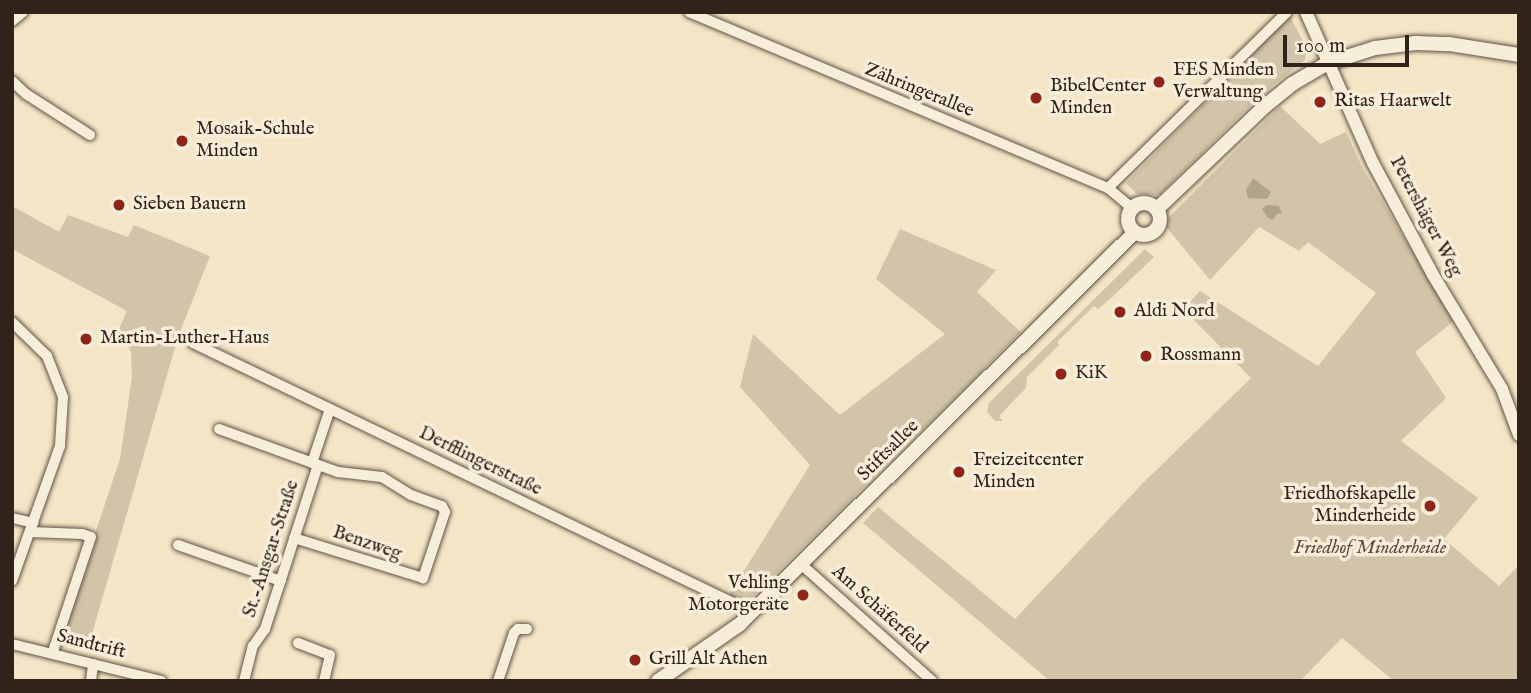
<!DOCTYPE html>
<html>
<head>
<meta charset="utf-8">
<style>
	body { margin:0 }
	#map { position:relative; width:1531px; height:693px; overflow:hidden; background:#f3e5c5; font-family:"IM FELL English",serif }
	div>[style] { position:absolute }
	.green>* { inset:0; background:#d2c4a8 }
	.water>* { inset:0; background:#b0a38b }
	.roads { filter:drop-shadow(0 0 2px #605445) drop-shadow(0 0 2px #605445) }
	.minor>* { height:10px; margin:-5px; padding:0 5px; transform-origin:5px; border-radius:5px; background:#f7eed9 }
	.tertiary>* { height:12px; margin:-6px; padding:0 6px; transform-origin:6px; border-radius:6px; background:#f7eed9 }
	.secondary>* { height:14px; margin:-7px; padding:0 7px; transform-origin:7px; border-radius:7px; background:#f7eed9 }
	.secondary>.ring { margin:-7px; padding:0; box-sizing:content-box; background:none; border:14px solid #f7eed9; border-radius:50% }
	.dots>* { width:19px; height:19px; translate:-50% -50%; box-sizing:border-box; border:4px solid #f7eed9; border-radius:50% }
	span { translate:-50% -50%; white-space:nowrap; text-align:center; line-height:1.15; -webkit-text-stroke:7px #f7eed9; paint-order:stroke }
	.poi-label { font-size:19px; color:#2f231a }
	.left { translate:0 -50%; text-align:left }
	.right { translate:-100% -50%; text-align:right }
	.street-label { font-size:19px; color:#2f231a }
	.park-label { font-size:19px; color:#584b3e; font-style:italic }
	.frame { position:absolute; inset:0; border:14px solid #2f231a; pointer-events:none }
	.scale { position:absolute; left:1283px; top:35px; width:126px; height:32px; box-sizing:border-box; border:4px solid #2f231a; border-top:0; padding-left:9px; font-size:21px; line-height:24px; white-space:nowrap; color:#2f231a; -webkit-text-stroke:5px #f7eed9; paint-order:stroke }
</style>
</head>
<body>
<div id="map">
	<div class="green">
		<i style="clip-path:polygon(1290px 16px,1307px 49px,1305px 60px,1261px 95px,1159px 195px,1137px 194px,1126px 183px)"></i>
		<i style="clip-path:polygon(1280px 106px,1320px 144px,1346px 132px,1362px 167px,1454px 321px,1415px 352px,1446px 398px,1401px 441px,1478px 498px,1444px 539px,1499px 586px,1519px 565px,1519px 681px,1394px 681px,1342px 638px,1302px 679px,1050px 681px,863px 523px,878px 507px,1015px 619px,1143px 483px,1251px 378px,1183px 309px,1200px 291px,1318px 366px,1376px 293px,1308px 242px,1299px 251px,1259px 227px,1210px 280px,1163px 223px)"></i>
		<i style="clip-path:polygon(12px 206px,59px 232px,68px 215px,128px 237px,134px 225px,210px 256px,178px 337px,87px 651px,58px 644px,120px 459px,132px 377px,131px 352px,119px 329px,127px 311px,12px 249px)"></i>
		<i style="clip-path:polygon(900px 229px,996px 270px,977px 292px,1021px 332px,745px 604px,729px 595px,810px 465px,740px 387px,753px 334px,840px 415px,945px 334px,876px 279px)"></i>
		<i style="clip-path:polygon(1145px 249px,1154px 257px,1110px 299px,1098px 309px,1094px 306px,1057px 342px,1059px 345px,1027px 377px,1026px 388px,999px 416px,1003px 421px,995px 421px,987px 412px,989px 403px)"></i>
	</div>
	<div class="water">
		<i style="clip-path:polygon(1253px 178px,1271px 192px,1267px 199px,1248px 198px,1246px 190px)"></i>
		<i style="clip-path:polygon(1267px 205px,1279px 206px,1282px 213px,1277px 214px,1273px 220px,1268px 218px,1262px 209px)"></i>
	</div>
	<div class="roads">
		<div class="minor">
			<i style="left:689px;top:12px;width:454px;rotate:22.8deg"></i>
			<i style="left:1108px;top:188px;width:31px;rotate:40deg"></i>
			<i style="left:12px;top:21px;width:14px;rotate:-39deg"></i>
			<i style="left:12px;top:81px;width:19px;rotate:43deg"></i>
			<i style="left:26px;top:94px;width:76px;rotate:32.6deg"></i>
			<i style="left:1108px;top:188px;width:251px;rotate:-44.5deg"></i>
			<i style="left:12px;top:322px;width:49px;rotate:44.2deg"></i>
			<i style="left:47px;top:356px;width:44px;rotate:68.7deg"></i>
			<i style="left:63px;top:397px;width:49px;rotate:93.5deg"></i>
			<i style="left:60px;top:446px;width:143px;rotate:109.6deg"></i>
			<i style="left:193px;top:343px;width:620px;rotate:25.7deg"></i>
			<i style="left:219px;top:429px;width:127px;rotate:19.9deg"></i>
			<i style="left:338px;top:472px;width:44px;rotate:6.5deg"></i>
			<i style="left:382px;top:477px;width:34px;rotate:32deg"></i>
			<i style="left:411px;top:495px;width:33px;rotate:20deg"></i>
			<i style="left:442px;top:506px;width:7px;rotate:63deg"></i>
			<i style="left:445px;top:512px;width:70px;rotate:108.4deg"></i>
			<i style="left:423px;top:578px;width:135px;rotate:-162.8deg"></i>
			<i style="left:312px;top:463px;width:57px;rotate:-71.6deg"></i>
			<i style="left:12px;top:518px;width:22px;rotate:13deg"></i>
			<i style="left:30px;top:532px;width:52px;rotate:2.2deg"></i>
			<i style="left:82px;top:534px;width:9px;rotate:18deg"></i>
			<i style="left:91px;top:537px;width:123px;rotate:108.4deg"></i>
			<i style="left:178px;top:545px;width:109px;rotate:19.3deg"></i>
			<i style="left:802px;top:565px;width:174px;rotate:41.7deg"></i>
			<i style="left:298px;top:643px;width:34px;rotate:21deg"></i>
			<i style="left:330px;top:655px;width:27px;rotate:103deg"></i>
			<i style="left:12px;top:644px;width:154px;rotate:13.9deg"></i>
			<i style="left:91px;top:681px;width:17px;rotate:-83deg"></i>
			<i style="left:244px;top:681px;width:36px;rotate:-76deg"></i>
			<i style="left:253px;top:646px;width:21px;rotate:-55deg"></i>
			<i style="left:265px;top:629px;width:172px;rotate:-72.1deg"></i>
			<i style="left:498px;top:681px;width:51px;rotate:-71.6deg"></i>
			<i style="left:514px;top:633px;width:6px;rotate:-45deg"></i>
			<i style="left:518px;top:629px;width:9px"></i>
		</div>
		<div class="tertiary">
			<i style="left:1306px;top:12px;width:165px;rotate:66.1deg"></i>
			<i style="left:1373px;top:163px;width:127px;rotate:61.8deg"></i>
			<i style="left:1433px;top:275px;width:133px;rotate:58.8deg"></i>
			<i style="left:1502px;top:389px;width:49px;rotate:69.7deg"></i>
		</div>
		<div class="secondary">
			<i class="ring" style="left:1128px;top:203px;width:18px;height:18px"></i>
			<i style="left:1157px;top:209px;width:149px;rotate:-43.6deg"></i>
			<i style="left:1265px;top:106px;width:35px;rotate:-39deg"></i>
			<i style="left:1292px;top:84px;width:42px;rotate:-30.3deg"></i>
			<i style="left:1328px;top:63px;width:49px;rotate:-17.7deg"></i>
			<i style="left:1375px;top:48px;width:41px;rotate:-7deg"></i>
			<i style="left:1416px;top:43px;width:33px;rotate:2deg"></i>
			<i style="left:1449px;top:44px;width:71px;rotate:8.9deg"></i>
			<i style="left:658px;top:681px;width:100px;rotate:-34.8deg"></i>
			<i style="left:740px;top:624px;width:555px;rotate:-44.78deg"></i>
		</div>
	</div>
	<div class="dots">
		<i style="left:1159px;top:82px;background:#8f2418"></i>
		<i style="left:1036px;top:98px;background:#8f2418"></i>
		<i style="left:1320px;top:102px;background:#8f2418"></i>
		<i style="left:182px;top:141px;background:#8f2418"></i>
		<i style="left:119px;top:205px;background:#8f2418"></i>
		<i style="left:1120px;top:312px;background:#8f2418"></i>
		<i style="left:86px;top:339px;background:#8f2418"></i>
		<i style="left:1146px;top:356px;background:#8f2418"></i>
		<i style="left:1061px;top:374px;background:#8f2418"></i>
		<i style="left:959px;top:472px;background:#8f2418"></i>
		<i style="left:1430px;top:506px;background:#8f2418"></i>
		<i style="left:803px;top:595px;background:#8f2418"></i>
		<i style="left:635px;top:660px;background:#8f2418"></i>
	</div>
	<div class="poi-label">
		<span class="left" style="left:1173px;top:82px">FES Minden<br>Verwaltung</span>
		<span class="left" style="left:1050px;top:98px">BibelCenter<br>Minden</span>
		<span class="left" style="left:1334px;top:102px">Ritas Haarwelt</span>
		<span class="left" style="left:196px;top:141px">Mosaik-Schule<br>Minden</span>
		<span class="left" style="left:133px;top:205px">Sieben Bauern</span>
		<span class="left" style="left:1134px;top:312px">Aldi Nord</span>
		<span class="left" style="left:100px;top:339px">Martin-Luther-Haus</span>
		<span class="left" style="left:1160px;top:356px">Rossmann</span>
		<span class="left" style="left:1075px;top:374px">KiK</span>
		<span class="left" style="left:973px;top:472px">Freizeitcenter<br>Minden</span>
		<span class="right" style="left:1416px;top:506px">Friedhofskapelle<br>Minderheide</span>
		<span class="right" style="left:789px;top:595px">Vehling<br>Motorgeräte</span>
		<span class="left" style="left:649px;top:660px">Grill Alt Athen</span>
	</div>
	<div class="street-label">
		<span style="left:919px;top:91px;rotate:22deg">Zähringerallee</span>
		<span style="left:1425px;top:217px;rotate:62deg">Petershäger Weg</span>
		<span style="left:889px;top:451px;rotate:-45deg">Stiftsallee</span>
		<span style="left:480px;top:462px;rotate:26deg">Derfflingerstraße</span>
		<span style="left:367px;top:544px;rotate:19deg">Benzweg</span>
		<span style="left:272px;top:549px;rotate:-72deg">St.-Ansgar-Straße</span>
		<span style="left:879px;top:610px;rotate:42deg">Am Schäferfeld</span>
		<span style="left:91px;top:645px;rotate:14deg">Sandtrift</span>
	</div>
	<div class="park-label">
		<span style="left:1370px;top:549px">Friedhof Minderheide</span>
	</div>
	<div class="frame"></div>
	<div class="scale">100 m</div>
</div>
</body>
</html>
